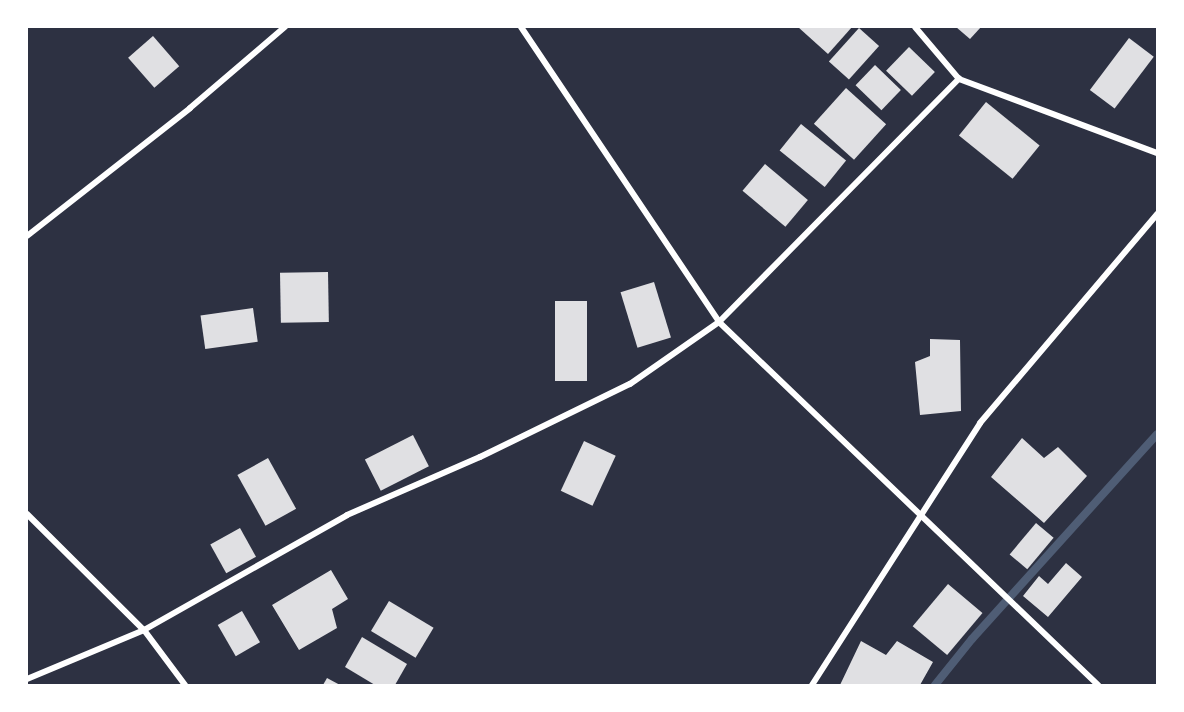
<!DOCTYPE html>
<html>
<head>
<meta charset="utf-8">
<style>
	body { margin:0 }
	#map { position:relative; width:1184px; height:712px; overflow:hidden; background:#2d3142; font-family:Figtree,sans-serif }
	div>[style] { position:absolute }
	.stream>* { height:8px; margin:-4px; padding:0 4px; transform-origin:4px; border-radius:4px; background:#4f5d75 }
	.building>* { inset:0; background:#e0e0e3; transform-origin:0 0 }
	.minor>* { height:6px; margin:-3px; padding:0 3px; transform-origin:3px; border-radius:3px; background:#fff }
	span { translate:-50% -50%; white-space:nowrap; text-align:center; line-height:1.15; -webkit-text-stroke:6px #fff; paint-order:stroke }
	.frame { position:absolute; inset:0; border:28px solid #fff; pointer-events:none }
</style>
</head>
<body>
<div id="map">
	<div class="stream">
		<i style="left:935px;top:685px;width:59px;rotate:-51.2deg"></i>
		<i style="left:972px;top:639px;width:276px;rotate:-47.9deg"></i>
	</div>
	<div class="building">
		<i style="clip-path:polygon(798px 27px,852px 27px,828px 54px)"></i>
		<i style="clip-path:polygon(956px 27px,981px 27px,970px 39px)"></i>
		<i style="left:859px;top:28px;width:27px;height:45px;rotate:42deg"></i>
		<i style="left:153px;top:36px;width:40px;height:33px;rotate:49deg"></i>
		<i style="left:1129px;top:38px;width:31px;height:65px;rotate:37deg"></i>
		<i style="left:909px;top:47px;width:36px;height:33px;rotate:44deg"></i>
		<i style="left:875px;top:65px;width:36px;height:28px;rotate:44deg"></i>
		<i style="left:846px;top:88px;width:54px;height:48px;rotate:42deg"></i>
		<i style="left:986px;top:102px;width:69px;height:43px;rotate:39deg"></i>
		<i style="left:801px;top:124px;width:58px;height:34px;rotate:39deg"></i>
		<i style="left:765px;top:164px;width:56px;height:35px;rotate:40deg"></i>
		<i style="left:328px;top:272px;width:50px;height:48px;rotate:89deg"></i>
		<i style="left:654px;top:282px;width:58px;height:35px;rotate:73deg"></i>
		<i style="left:555px;top:301px;width:32px;height:80px"></i>
		<i style="left:253px;top:308px;width:34px;height:53px;rotate:82deg"></i>
		<i style="clip-path:polygon(930px 339px,960px 340px,961px 411px,920px 415px,915px 362px,930px 356px)"></i>
		<i style="left:413px;top:435px;width:35px;height:54px;rotate:63deg"></i>
		<i style="clip-path:polygon(1022px 438px,1044px 458px,1058px 447px,1087px 476px,1044px 523px,991px 477px)"></i>
		<i style="left:584px;top:441px;width:35px;height:55px;rotate:25deg"></i>
		<i style="left:268px;top:458px;width:58px;height:35px;rotate:61deg"></i>
		<i style="left:1036px;top:523px;width:23px;height:41px;rotate:40deg"></i>
		<i style="left:240px;top:528px;width:33px;height:34px;rotate:61deg"></i>
		<i style="clip-path:polygon(1066px 563px,1082px 577px,1048px 617px,1023px 596px,1039px 576px,1048px 584px)"></i>
		<i style="clip-path:polygon(331px 570px,348px 599px,332px 609px,337px 628px,299px 650px,272px 605px)"></i>
		<i style="left:948px;top:584px;width:45px;height:55px;rotate:40deg"></i>
		<i style="left:389px;top:601px;width:52px;height:35px;rotate:31deg"></i>
		<i style="left:242px;top:611px;width:36px;height:28px;rotate:60deg"></i>
		<i style="clip-path:polygon(362px 637px,407px 664px,395px 685px,375px 685px,345px 667px)"></i>
		<i style="clip-path:polygon(861px 641px,886px 655px,897px 641px,933px 662px,920px 685px,840px 685px)"></i>
		<i style="clip-path:polygon(327px 678px,340px 685px,323px 685px)"></i>
	</div>
	<div class="minor">
		<i style="left:521px;top:27px;width:355px;rotate:56.1deg"></i>
		<i style="left:719px;top:322px;width:525px;rotate:43.76deg"></i>
		<i style="left:915px;top:27px;width:68px;rotate:49.8deg"></i>
		<i style="left:959px;top:79px;width:211px;rotate:20.5deg"></i>
		<i style="left:27px;top:236px;width:207px;rotate:-38.1deg"></i>
		<i style="left:190px;top:108px;width:125px;rotate:-40.5deg"></i>
		<i style="left:27px;top:514px;width:165px;rotate:44.8deg"></i>
		<i style="left:144px;top:630px;width:69px;rotate:53.3deg"></i>
		<i style="left:27px;top:679px;width:127px;rotate:-22.7deg"></i>
		<i style="left:144px;top:630px;width:233px;rotate:-29.5deg"></i>
		<i style="left:347px;top:515px;width:145px;rotate:-23.6deg"></i>
		<i style="left:480px;top:457px;width:167px;rotate:-26deg"></i>
		<i style="left:630px;top:384px;width:108px;rotate:-34.9deg"></i>
		<i style="left:719px;top:322px;width:342px;rotate:-45.4deg"></i>
		<i style="left:812px;top:685px;width:311px;rotate:-57.3deg"></i>
		<i style="left:980px;top:423px;width:274px;rotate:-49.7deg"></i>
	</div>
	<div class="frame"></div>
</div>
</body>
</html>
